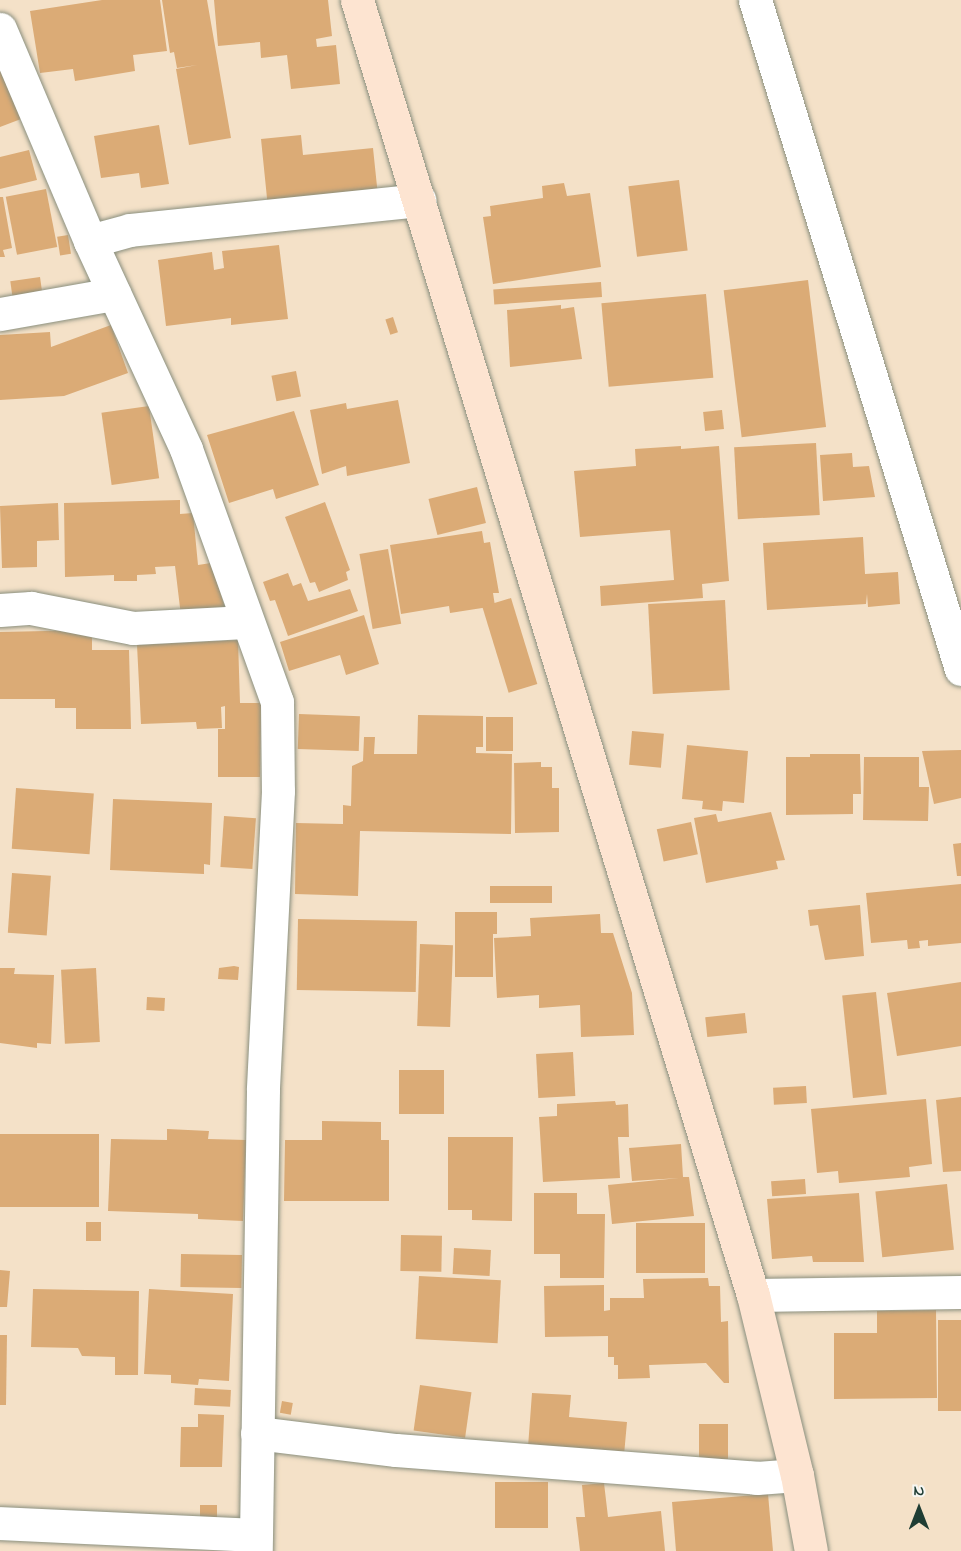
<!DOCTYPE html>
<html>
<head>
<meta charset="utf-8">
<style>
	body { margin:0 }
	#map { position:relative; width:961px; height:1551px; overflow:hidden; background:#f4e1c8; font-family:"Indie Flower",sans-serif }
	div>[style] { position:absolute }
	.building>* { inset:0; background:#dbab76; transform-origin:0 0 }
	.roads { filter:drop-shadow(0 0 2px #8a8f7e) drop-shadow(0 0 2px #8a8f7e) }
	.street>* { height:33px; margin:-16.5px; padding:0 16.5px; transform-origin:16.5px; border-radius:16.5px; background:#fff }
	.secondary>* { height:33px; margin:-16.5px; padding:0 16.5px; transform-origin:16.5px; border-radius:16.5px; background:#fde4d1 }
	span { translate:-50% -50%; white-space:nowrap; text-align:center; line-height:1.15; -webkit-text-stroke:6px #f6f6f2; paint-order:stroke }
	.north { position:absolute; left:889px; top:1479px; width:60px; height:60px; -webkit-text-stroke:4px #f6f6f2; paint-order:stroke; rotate:0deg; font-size:16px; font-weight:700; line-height:24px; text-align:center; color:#1f3d34 }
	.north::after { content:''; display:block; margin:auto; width:21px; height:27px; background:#1f3d34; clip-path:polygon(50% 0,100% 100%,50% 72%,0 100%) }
</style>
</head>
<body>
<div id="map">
	<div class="building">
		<i style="clip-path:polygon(102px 0,160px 0,167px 51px,133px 55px,135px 71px,75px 81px,73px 69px,40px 73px,30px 11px)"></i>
		<i style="clip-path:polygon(162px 0,207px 0,231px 138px,189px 145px,176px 69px,197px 65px,177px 68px,174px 52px,170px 53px)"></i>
		<i style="clip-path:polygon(214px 0,328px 0,332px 36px,316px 39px,317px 47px,336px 45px,340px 84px,291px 89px,287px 55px,261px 58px,260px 42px,218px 46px)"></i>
		<i style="clip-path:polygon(0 66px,21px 119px,0 127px)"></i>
		<i style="clip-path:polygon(159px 125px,169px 184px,141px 188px,139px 173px,101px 178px,94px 136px)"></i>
		<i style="clip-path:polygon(301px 135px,303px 155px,373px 148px,378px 196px,268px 208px,261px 139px)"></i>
		<i style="clip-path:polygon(29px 150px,37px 180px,0 189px,0 157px)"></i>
		<i style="left:679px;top:180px;width:71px;height:51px;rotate:83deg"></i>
		<i style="clip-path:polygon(564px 183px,567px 196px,590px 193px,601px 267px,493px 284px,483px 217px,491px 216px,490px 206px,543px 198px,542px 186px)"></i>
		<i style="left:46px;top:189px;width:59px;height:41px;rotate:79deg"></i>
		<i style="clip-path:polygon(0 197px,3px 197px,12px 248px,3px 250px,5px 257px,0 257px)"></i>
		<i style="left:68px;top:235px;width:19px;height:11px;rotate:81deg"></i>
		<i style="clip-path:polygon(279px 245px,288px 319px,231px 325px,231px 318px,166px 326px,158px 260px,212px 252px,214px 270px,224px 268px,222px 251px)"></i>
		<i style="left:40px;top:277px;width:15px;height:30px;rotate:82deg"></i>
		<i style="left:808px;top:280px;width:148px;height:85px;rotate:83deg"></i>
		<i style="left:601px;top:282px;width:15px;height:108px;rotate:86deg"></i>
		<i style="left:706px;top:294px;width:84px;height:105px;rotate:85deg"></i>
		<i style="clip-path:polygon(561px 305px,561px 309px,574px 307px,582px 359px,510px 367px,507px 310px)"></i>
		<i style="left:393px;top:317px;width:16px;height:8px;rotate:72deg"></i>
		<i style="clip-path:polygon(111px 325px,128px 373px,64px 396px,0 400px,0 335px,50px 332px,51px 347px)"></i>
		<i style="left:296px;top:371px;width:26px;height:25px;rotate:79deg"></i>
		<i style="clip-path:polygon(398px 400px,410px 463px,347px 476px,346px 466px,322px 474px,310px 410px,346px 403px,347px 409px)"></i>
		<i style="left:149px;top:406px;width:73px;height:48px;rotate:82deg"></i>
		<i style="left:722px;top:410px;width:19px;height:19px;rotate:84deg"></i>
		<i style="clip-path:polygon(294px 411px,319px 485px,276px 499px,273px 489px,229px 503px,207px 435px)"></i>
		<i style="left:816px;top:443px;width:72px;height:82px;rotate:87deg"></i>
		<i style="clip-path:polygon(681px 446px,681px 449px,719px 446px,729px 581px,702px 584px,703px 598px,601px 606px,600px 586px,674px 580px,670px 530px,580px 537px,574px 471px,636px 466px,635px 449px)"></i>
		<i style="clip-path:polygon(852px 453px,853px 467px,869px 466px,875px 497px,823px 501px,820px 455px)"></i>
		<i style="left:477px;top:487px;width:37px;height:50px;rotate:76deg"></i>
		<i style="clip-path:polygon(180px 500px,180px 514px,193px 513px,198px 565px,211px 563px,226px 611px,181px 616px,175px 566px,155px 567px,156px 574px,137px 575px,137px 581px,114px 581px,114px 575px,65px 577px,64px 503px)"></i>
		<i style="clip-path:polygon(325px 502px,350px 570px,346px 572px,348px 580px,319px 592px,315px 582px,310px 583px,285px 517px)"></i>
		<i style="clip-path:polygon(58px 503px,59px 540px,37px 541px,37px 567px,2px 568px,0 506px)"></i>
		<i style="clip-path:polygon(482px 531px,484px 543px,490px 542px,499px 593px,493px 593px,495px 606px,450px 613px,449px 606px,401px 614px,390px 545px)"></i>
		<i style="clip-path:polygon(863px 537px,865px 574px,898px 572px,900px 604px,868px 607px,867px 594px,866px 604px,767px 610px,763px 543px)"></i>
		<i style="left:388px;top:549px;width:76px;height:29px;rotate:80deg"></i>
		<i style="clip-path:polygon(288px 573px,293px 586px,301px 583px,308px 601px,350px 589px,358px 611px,288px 636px,275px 600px,270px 601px,263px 582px)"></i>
		<i style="left:511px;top:598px;width:90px;height:30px;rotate:73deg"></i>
		<i style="left:725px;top:600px;width:90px;height:77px;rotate:87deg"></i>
		<i style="clip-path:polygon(364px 615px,379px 664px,346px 675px,340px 655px,289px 671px,280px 642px)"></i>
		<i style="clip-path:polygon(92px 630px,92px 650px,129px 650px,131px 729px,76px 729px,76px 708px,55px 708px,55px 699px,0 699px,0 632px)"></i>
		<i style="clip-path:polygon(238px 640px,240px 703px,261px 703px,260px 777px,218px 777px,218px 729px,225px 729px,225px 706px,221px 707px,222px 728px,197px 729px,196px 722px,141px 724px,137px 645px)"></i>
		<i style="left:299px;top:714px;width:61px;height:35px;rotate:2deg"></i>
		<i style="clip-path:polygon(418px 715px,483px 716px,483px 747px,476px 747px,476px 753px,512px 754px,511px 834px,360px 831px,358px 896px,295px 894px,296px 823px,343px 824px,343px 805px,351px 806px,352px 766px,363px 761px,364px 737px,375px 737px,374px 754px,417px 754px)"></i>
		<i style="left:486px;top:717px;width:27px;height:34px"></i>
		<i style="left:632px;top:731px;width:32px;height:34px;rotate:5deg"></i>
		<i style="clip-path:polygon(687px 745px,748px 751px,744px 803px,723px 801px,722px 811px,702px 809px,703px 801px,682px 799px)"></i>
		<i style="clip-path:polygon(961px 750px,961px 798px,934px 804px,922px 751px)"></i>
		<i style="clip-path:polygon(810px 754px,860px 754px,861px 794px,853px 794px,853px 814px,786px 815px,786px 757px,810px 757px)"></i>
		<i style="clip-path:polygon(864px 757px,919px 757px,919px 787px,929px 787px,928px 821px,863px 820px)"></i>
		<i style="clip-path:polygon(541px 762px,541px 767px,552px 767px,552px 788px,559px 788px,559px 832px,515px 833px,514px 763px)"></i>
		<i style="left:16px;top:788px;width:78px;height:61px;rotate:4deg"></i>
		<i style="clip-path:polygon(113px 799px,212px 803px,210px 865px,204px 864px,204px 874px,110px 870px)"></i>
		<i style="clip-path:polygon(771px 812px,785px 860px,776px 861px,778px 869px,706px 883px,694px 818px,716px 814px,718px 822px)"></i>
		<i style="left:224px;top:816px;width:32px;height:51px;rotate:4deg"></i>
		<i style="left:691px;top:822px;width:33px;height:35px;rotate:78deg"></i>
		<i style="clip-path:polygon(961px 843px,961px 876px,957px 876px,953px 844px)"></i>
		<i style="left:12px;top:873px;width:39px;height:60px;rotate:4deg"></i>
		<i style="clip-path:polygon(961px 884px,961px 943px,928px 946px,928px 940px,919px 941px,920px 948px,908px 949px,907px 940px,871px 943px,866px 893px)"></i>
		<i style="left:552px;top:886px;width:17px;height:62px;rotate:90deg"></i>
		<i style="clip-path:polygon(860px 905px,864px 956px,825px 960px,818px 925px,810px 926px,808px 910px)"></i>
		<i style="clip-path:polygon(455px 912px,497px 912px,497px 934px,493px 934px,493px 977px,455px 977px)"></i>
		<i style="clip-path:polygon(600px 914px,601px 933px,613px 933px,632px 993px,634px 1035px,581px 1037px,580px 1005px,539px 1008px,539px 995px,497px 998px,494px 938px,531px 936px,530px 918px)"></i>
		<i style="left:298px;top:919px;width:119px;height:71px;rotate:1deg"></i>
		<i style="left:420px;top:944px;width:33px;height:82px;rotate:2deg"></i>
		<i style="clip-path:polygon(234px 966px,239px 967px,238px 980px,218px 979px,219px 968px)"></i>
		<i style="clip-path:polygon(0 968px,15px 968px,14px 974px,54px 975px,51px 1044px,37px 1043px,37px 1048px,0 1043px)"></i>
		<i style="left:96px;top:968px;width:74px;height:35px;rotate:87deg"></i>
		<i style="clip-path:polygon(961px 982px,961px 1046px,897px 1056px,887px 993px)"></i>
		<i style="left:876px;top:992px;width:103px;height:34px;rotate:84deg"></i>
		<i style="left:147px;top:997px;width:18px;height:13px;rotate:3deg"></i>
		<i style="left:745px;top:1013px;width:20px;height:40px;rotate:84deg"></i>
		<i style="left:573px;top:1052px;width:44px;height:37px;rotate:87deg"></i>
		<i style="left:399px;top:1070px;width:45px;height:44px"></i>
		<i style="left:806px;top:1086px;width:17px;height:33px;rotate:87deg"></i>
		<i style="clip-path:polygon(961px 1097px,961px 1171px,943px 1172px,936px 1100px)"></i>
		<i style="clip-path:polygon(926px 1099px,932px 1164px,909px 1167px,910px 1177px,839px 1183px,838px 1171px,817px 1173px,811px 1109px)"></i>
		<i style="clip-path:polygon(615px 1101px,616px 1105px,628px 1104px,629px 1137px,618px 1137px,620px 1178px,543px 1182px,539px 1117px,557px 1116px,557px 1104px)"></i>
		<i style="clip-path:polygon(322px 1121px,381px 1122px,381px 1140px,389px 1140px,389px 1201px,284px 1201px,285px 1140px,322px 1140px)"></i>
		<i style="clip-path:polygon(167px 1129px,209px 1131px,208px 1139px,246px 1140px,243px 1221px,198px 1219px,198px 1214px,108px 1211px,111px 1139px,167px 1140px)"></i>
		<i style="left:0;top:1134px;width:99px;height:73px"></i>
		<i style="clip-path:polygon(448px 1137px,513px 1137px,512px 1221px,472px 1220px,472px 1210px,448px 1210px)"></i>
		<i style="clip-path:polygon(681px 1144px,683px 1177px,689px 1177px,694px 1216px,612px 1224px,608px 1185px,679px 1178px,632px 1181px,629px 1148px)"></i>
		<i style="left:805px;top:1179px;width:15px;height:34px;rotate:86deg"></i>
		<i style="left:947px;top:1184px;width:66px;height:72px;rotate:84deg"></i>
		<i style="clip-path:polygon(534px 1193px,577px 1193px,577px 1214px,605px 1214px,604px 1278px,560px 1278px,560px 1254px,534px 1254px)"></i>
		<i style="clip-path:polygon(859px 1193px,864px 1262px,813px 1262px,812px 1256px,772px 1259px,767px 1199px)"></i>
		<i style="left:86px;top:1222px;width:15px;height:19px"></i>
		<i style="left:636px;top:1223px;width:69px;height:50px"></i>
		<i style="left:401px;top:1235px;width:41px;height:36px;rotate:1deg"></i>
		<i style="left:454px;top:1248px;width:37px;height:26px;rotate:3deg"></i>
		<i style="left:181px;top:1254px;width:61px;height:33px;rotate:1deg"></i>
		<i style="clip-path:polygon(0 1270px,10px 1271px,7px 1307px,0 1307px)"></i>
		<i style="left:419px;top:1276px;width:82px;height:63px;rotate:3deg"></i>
		<i style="clip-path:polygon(708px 1278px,709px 1286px,720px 1286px,721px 1322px,728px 1321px,729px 1383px,724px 1383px,706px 1363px,649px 1365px,650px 1378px,618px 1379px,618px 1365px,614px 1365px,614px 1357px,608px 1357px,608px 1336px,545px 1337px,544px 1286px,604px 1285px,604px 1311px,610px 1310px,610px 1298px,644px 1298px,643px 1279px)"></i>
		<i style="clip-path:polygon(33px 1289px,139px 1291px,138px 1375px,115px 1375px,115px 1357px,82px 1356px,78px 1348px,31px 1347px)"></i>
		<i style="clip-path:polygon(149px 1289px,233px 1294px,229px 1381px,199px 1379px,198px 1385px,171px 1383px,171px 1375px,144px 1374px)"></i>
		<i style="clip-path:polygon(936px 1310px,937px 1398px,834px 1399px,834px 1333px,877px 1333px,877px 1311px)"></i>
		<i style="left:938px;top:1320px;width:23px;height:91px"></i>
		<i style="clip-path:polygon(0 1335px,7px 1335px,6px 1405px,0 1405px)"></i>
		<i style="left:420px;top:1385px;width:52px;height:46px;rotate:8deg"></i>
		<i style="left:195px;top:1388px;width:36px;height:17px;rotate:3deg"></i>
		<i style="clip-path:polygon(532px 1393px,571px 1395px,569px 1417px,627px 1422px,624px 1455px,528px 1447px)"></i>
		<i style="left:282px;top:1401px;width:11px;height:12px;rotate:10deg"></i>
		<i style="clip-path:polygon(198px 1414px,224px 1415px,222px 1467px,180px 1467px,181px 1427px,198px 1427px)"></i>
		<i style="left:699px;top:1424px;width:29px;height:35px"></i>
		<i style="left:495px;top:1482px;width:53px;height:46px"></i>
		<i style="clip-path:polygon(604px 1483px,608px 1517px,661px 1511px,665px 1551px,580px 1551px,576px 1517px,585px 1517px,582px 1485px)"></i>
		<i style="clip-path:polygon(768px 1494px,773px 1551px,676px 1551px,672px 1502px)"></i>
		<i style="left:200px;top:1505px;width:17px;height:14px"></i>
	</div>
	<div class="roads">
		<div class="street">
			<i style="left:755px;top:0;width:700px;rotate:72.89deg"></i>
			<i style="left:0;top:29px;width:230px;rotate:67deg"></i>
			<i style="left:90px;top:241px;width:229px;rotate:65.2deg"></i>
			<i style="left:186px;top:449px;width:269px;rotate:70.2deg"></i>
			<i style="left:277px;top:702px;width:89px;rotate:89.4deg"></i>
			<i style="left:278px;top:791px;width:299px;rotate:92.9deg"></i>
			<i style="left:263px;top:1090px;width:461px;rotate:90.9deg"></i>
			<i style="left:90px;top:241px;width:41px;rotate:-15.4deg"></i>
			<i style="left:130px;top:230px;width:291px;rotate:-5.9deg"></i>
			<i style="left:0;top:314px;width:116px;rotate:-10deg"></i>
			<i style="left:0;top:610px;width:31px;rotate:-4deg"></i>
			<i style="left:31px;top:608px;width:104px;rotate:11.1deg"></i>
			<i style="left:133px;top:628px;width:112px;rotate:-3.1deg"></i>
			<i style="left:753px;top:1295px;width:208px;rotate:-0.8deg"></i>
			<i style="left:257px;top:1433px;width:140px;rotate:7deg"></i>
			<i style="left:396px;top:1450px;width:362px;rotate:4.4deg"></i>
			<i style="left:757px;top:1478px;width:40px;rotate:-4.3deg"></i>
			<i style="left:0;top:1523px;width:256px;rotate:2.7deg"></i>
		</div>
		<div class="secondary">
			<i style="left:357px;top:0;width:1354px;rotate:73deg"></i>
			<i style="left:753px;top:1295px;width:185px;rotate:76.3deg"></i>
			<i style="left:797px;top:1475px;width:77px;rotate:79.6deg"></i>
		</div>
	</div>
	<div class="north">N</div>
</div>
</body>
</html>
